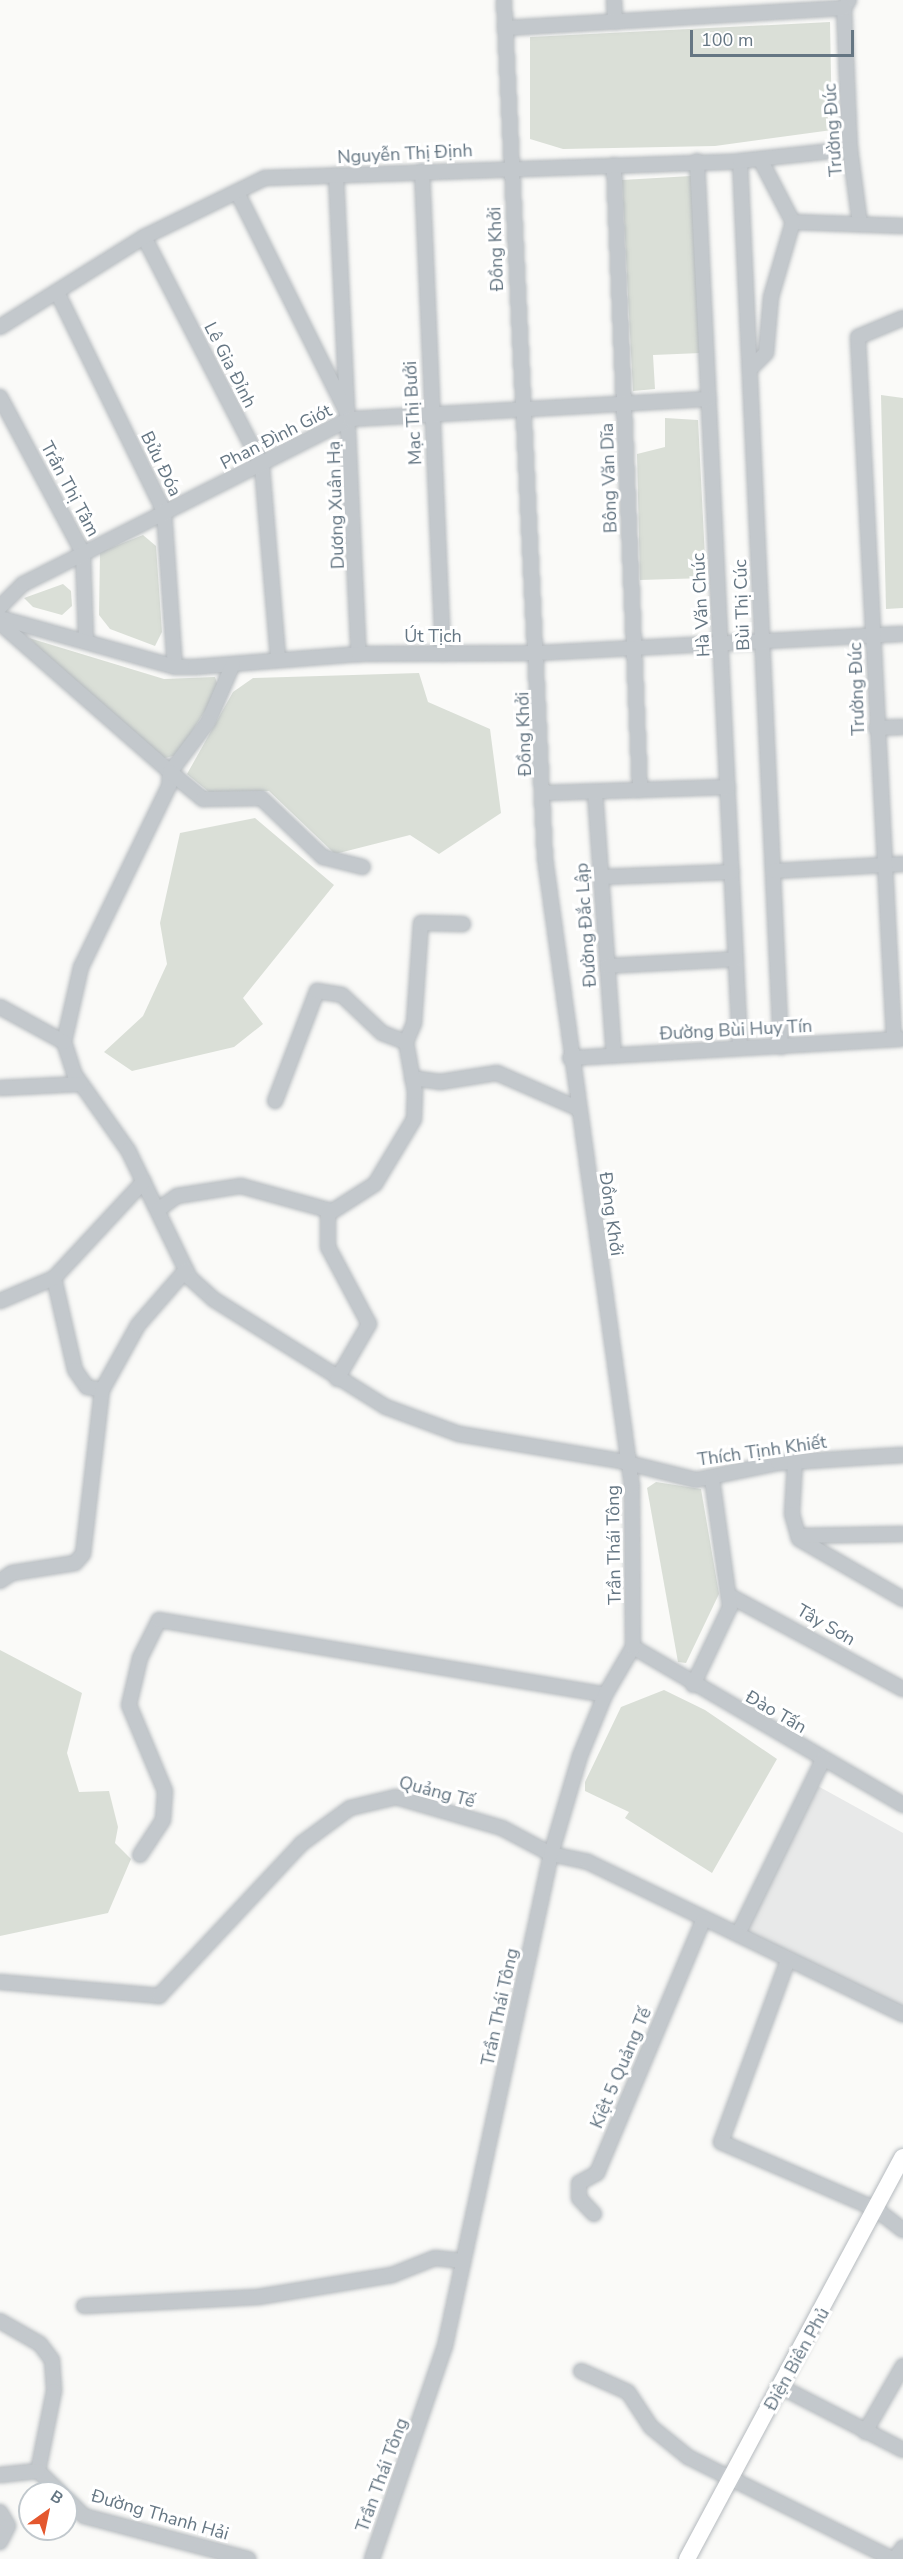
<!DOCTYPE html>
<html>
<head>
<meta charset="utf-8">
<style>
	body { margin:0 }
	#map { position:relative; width:903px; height:2559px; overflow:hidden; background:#fafaf8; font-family:"Nunito Sans",sans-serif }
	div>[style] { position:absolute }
	.built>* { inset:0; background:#e8e9e9 }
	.green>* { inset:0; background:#dadfd7 }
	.roads { filter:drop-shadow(0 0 2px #b5babe) drop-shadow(0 0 2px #b5babe) }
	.minor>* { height:14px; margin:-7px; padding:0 7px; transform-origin:7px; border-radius:7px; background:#c3c8cc }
	.major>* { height:16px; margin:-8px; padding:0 8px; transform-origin:8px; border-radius:8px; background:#fff }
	span { translate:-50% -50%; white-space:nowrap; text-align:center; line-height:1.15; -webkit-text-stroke:6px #fff; paint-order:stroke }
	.street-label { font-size:18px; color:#657683 }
	.north { position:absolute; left:18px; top:2481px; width:60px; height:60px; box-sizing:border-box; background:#fff; border:2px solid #c1c8cd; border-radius:50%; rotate:33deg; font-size:16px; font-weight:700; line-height:24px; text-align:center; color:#657683 }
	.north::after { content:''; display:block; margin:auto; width:21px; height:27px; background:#e4572e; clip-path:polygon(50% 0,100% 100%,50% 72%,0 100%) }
	.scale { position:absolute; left:690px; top:30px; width:164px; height:27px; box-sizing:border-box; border:3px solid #657683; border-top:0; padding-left:8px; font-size:18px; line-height:21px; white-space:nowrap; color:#657683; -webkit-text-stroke:4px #fff; paint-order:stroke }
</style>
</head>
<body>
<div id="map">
	<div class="built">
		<i style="clip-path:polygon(816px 1785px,903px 1833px,903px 2007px,745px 1933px)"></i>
	</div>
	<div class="green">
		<i style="clip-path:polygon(830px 22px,832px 130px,715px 146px,563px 149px,530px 139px,530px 37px)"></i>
		<i style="clip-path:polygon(691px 176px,701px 353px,653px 355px,655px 389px,633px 391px,622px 180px)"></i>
		<i style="clip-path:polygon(881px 395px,903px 398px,903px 608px,886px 609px)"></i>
		<i style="clip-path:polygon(665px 418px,698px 420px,706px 578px,640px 580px,637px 454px,665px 447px)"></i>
		<i style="clip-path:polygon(143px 535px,156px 546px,162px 632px,155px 646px,110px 629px,99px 615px,100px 552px)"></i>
		<i style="clip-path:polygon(63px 584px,71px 591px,72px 606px,62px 615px,33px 607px,24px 598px)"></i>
		<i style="clip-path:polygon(29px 638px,164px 679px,215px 677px,219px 689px,177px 755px,161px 759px,94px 704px)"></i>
		<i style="clip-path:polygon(419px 673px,428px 702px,490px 729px,501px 813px,439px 854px,410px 835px,335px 854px,269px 791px,209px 792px,187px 774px,233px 692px,253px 678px)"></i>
		<i style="clip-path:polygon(255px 818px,334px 885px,243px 998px,263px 1024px,234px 1047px,132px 1071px,104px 1052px,143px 1016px,167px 964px,160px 923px,180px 833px)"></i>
		<i style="clip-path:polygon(656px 1482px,701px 1489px,719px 1594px,686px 1663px,678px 1662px,647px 1488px)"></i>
		<i style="clip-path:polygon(0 1650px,82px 1693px,67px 1753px,79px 1792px,109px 1791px,118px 1827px,115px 1843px,131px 1859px,108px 1913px,0 1936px)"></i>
		<i style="clip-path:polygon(664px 1690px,705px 1710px,777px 1759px,712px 1873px,625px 1818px,629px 1812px,585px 1791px,585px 1782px,621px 1707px)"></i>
	</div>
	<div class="roads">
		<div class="minor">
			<i style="left:614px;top:0;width:22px;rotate:87deg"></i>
			<i style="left:849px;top:0;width:9px;rotate:122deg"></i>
			<i style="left:844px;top:8px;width:141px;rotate:87.6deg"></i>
			<i style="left:850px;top:149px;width:76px;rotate:82.4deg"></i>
			<i style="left:505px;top:28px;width:340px;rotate:-3.4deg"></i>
			<i style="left:760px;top:159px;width:71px;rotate:62.4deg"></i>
			<i style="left:793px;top:222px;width:110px;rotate:2.1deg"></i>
			<i style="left:697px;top:161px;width:886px;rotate:87.22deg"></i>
			<i style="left:740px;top:161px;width:887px;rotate:87.35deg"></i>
			<i style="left:614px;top:165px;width:626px;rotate:87.62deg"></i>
			<i style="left:422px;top:171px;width:483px;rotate:87.5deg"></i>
			<i style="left:336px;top:175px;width:480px;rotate:87.3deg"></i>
			<i style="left:237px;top:192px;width:247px;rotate:63.5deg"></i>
			<i style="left:144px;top:237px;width:258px;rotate:62.7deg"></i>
			<i style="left:262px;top:466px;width:193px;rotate:85.2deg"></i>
			<i style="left:57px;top:292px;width:244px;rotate:64deg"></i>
			<i style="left:164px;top:511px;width:156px;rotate:86deg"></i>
			<i style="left:0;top:327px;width:170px;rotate:-32deg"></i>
			<i style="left:144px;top:237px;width:135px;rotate:-26deg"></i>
			<i style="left:265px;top:178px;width:475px;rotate:-2deg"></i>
			<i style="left:740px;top:161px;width:111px;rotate:-6.2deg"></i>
			<i style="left:750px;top:369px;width:23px;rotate:-45deg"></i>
			<i style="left:766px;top:353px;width:56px;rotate:-84.9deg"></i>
			<i style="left:771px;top:297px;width:78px;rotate:-73.7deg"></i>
			<i style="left:0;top:397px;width:177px;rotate:62deg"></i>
			<i style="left:83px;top:553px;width:87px;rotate:88deg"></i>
			<i style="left:0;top:607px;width:33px;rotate:-45deg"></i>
			<i style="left:23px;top:584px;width:366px;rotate:-26.8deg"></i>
			<i style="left:350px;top:419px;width:359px;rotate:-3.2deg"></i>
			<i style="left:0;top:618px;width:182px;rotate:15.6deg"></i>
			<i style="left:175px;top:667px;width:20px"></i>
			<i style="left:195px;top:667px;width:165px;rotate:-4.5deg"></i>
			<i style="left:359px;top:654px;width:180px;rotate:-0.3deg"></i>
			<i style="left:539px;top:653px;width:364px;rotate:-3deg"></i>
			<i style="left:0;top:623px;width:226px;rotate:41.2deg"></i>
			<i style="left:170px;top:772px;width:14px;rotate:94deg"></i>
			<i style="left:169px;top:786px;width:201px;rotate:115.9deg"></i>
			<i style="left:81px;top:967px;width:77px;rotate:102.8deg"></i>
			<i style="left:64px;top:1042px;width:35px;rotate:72deg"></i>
			<i style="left:75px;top:1075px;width:92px;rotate:54.8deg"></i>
			<i style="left:128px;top:1150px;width:142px;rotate:64.2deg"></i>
			<i style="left:190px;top:1278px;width:31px;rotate:42deg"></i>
			<i style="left:213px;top:1299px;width:204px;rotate:32deg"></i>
			<i style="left:386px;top:1407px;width:78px;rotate:20.3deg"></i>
			<i style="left:459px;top:1434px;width:163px;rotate:9.5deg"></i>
			<i style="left:620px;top:1461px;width:78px;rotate:14deg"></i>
			<i style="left:696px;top:1480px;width:84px;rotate:-11.7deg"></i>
			<i style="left:778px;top:1463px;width:125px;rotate:-3.7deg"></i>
			<i style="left:233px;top:664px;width:63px;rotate:113.3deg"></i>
			<i style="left:208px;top:722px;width:63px;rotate:127.2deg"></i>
			<i style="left:170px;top:772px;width:43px;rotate:39.3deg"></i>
			<i style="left:203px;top:799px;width:58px;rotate:-1deg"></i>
			<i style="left:261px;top:798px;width:86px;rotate:43.6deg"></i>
			<i style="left:323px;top:857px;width:41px;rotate:14deg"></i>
			<i style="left:876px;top:728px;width:27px;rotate:-2deg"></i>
			<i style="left:595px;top:792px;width:264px;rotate:85.9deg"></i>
			<i style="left:544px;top:793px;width:184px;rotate:-1.9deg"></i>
			<i style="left:774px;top:871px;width:129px;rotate:-3.1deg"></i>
			<i style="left:601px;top:877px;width:131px;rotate:-2.2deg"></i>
			<i style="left:607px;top:966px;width:129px;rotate:-3.1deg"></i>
			<i style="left:0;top:1007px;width:73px;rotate:28.7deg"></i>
			<i style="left:894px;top:1039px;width:703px;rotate:-92.94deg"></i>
			<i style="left:858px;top:337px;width:49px;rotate:-22.9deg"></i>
			<i style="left:570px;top:1058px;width:331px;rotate:-3.3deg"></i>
			<i style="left:412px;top:1078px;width:28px;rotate:8deg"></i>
			<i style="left:440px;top:1082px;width:58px;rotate:-9deg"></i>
			<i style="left:497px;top:1073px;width:87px;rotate:23.6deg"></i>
			<i style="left:0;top:1088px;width:81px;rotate:-2.8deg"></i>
			<i style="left:275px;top:1101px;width:118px;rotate:-69.1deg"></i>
			<i style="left:317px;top:991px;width:25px;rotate:9deg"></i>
			<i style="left:342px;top:995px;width:55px;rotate:43.5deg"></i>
			<i style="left:382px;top:1033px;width:26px;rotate:21deg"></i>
			<i style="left:159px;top:1209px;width:22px;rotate:-36deg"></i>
			<i style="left:177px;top:1196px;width:65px;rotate:-8.9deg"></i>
			<i style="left:241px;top:1186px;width:94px;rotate:15.4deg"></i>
			<i style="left:54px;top:1278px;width:94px;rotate:77.1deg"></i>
			<i style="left:75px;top:1370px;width:21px;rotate:55deg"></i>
			<i style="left:87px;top:1387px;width:15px;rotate:11deg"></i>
			<i style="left:0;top:1301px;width:59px;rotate:-23.1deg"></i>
			<i style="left:54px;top:1278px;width:132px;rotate:-47.1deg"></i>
			<i style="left:337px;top:1379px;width:64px;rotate:-59.8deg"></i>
			<i style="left:369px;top:1324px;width:87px;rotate:-118deg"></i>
			<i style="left:328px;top:1247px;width:33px;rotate:-90deg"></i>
			<i style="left:328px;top:1214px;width:56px;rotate:-32.6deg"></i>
			<i style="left:375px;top:1184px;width:76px;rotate:-59deg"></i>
			<i style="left:414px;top:1119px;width:27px;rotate:-88deg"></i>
			<i style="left:415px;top:1092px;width:51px;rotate:-100.2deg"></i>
			<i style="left:406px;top:1042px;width:21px;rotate:-67deg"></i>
			<i style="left:414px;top:1023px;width:100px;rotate:-86deg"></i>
			<i style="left:421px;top:923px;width:42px;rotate:1.4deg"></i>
			<i style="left:795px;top:1462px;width:52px;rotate:93.3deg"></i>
			<i style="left:792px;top:1514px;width:26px;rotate:74deg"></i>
			<i style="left:799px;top:1539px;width:120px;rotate:30deg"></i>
			<i style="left:798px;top:1536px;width:105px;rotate:-1.1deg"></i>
			<i style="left:0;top:1581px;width:14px;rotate:-34deg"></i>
			<i style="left:12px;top:1573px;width:64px;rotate:-9deg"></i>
			<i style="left:75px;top:1563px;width:12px;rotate:-48deg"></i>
			<i style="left:83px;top:1554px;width:165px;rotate:-83.4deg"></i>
			<i style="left:102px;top:1390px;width:74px;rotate:-61deg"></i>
			<i style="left:138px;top:1325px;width:73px;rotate:-48.9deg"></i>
			<i style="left:730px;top:1596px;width:196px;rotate:28.3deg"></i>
			<i style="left:633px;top:1647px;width:313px;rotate:30.3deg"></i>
			<i style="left:693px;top:1685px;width:86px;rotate:-64.6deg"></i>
			<i style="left:730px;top:1607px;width:129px;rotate:-98deg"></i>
			<i style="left:140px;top:1855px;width:42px;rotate:-56.7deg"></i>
			<i style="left:163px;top:1820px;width:29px;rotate:-86deg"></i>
			<i style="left:165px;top:1791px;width:93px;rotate:-112.7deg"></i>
			<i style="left:129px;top:1705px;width:48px;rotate:-76.8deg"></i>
			<i style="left:140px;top:1658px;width:42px;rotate:-63.4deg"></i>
			<i style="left:159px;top:1620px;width:452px;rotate:9.5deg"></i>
			<i style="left:738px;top:1934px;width:194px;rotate:-64deg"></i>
			<i style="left:788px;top:1960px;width:194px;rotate:110.2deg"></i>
			<i style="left:721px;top:2142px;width:169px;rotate:23.4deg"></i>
			<i style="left:876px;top:2209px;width:34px;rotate:38deg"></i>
			<i style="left:0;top:1982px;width:160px;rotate:5deg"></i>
			<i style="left:159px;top:1996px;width:208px;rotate:-46.9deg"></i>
			<i style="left:301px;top:1844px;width:61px;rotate:-36.3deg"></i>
			<i style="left:350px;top:1808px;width:47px;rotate:-13.4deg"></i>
			<i style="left:396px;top:1797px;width:110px;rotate:16.3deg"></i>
			<i style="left:502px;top:1828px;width:55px;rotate:28deg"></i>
			<i style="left:551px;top:1854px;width:38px;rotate:12deg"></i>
			<i style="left:588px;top:1862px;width:350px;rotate:25.8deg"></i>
			<i style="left:594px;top:2214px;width:22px;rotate:-133deg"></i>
			<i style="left:579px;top:2198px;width:15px;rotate:-90deg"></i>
			<i style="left:579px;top:2183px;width:21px;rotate:-29deg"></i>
			<i style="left:597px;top:2173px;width:273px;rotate:-67.2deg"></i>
			<i style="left:84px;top:2306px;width:174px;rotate:-3deg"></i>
			<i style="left:258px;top:2297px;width:136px;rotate:-9.3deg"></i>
			<i style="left:392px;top:2275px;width:46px;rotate:-21.6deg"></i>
			<i style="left:435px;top:2258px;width:28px;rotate:6deg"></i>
			<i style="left:0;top:2321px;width:46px;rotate:29.9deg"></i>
			<i style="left:40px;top:2344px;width:20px;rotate:53deg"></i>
			<i style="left:52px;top:2360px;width:31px;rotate:86deg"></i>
			<i style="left:54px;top:2391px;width:82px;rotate:101.3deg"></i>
			<i style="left:581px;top:2371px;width:51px;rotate:24.1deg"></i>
			<i style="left:628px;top:2392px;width:42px;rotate:56.7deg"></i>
			<i style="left:651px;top:2427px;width:48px;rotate:39deg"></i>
			<i style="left:688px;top:2457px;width:229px;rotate:26.5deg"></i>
			<i style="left:781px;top:2387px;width:137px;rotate:27.3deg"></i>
			<i style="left:865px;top:2432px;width:76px;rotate:-60.1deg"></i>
			<i style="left:38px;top:2471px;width:32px;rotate:44deg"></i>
			<i style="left:0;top:2475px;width:38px;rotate:-6deg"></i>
			<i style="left:66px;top:2498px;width:25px;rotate:45deg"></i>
			<i style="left:84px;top:2516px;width:170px;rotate:14.7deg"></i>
			<i style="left:0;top:2512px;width:16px;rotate:60deg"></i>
			<i style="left:8px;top:2526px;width:18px;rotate:117deg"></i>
			<i style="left:372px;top:2559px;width:225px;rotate:-71.1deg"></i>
			<i style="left:445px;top:2346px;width:503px;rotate:-77.84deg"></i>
			<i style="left:551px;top:1854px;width:102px;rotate:-73.5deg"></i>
			<i style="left:580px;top:1756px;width:66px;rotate:-67.7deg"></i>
			<i style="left:605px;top:1695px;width:56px;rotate:-59.7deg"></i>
			<i style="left:633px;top:1647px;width:161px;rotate:-90.4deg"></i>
			<i style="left:632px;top:1486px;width:634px;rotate:-97.89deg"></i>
			<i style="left:545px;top:858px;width:859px;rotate:-92.74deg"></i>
			<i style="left:895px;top:2559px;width:14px;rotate:-56deg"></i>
		</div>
		<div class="major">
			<i style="left:687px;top:2559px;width:456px;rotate:-61.8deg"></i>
		</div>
	</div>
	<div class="street-label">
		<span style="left:833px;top:130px;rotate:-94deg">Trường Đúc</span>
		<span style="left:405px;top:154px;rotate:-3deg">Nguyễn Thị Định</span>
		<span style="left:496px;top:249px;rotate:-92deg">Đồng Khởi</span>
		<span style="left:230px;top:365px;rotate:63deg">Lê Gia Đỉnh</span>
		<span style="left:413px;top:413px;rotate:-93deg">Mạc Thị Bưởi</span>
		<span style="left:276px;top:437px;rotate:-27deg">Phan Đình Giót</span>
		<span style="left:161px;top:464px;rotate:64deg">Bửu Đóa</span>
		<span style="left:609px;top:478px;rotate:-92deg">Bông Văn Dĩa</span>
		<span style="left:70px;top:489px;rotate:62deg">Trần Thị Tâm</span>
		<span style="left:336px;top:505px;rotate:-92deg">Dương Xuân Hạ</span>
		<span style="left:701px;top:605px;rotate:-93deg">Hà Văn Chúc</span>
		<span style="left:742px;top:605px;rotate:-92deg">Bùi Thị Cúc</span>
		<span style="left:433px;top:636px">Út Tịch</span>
		<span style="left:857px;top:689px;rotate:-92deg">Trường Đúc</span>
		<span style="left:524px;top:734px;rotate:-92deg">Đồng Khởi</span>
		<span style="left:586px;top:925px;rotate:-94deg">Đường Đắc Lập</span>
		<span style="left:736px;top:1030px;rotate:-3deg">Đường Bùi Huy Tín</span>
		<span style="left:611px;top:1214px;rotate:82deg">Đồng Khởi</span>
		<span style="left:762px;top:1451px;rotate:-8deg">Thích Tịnh Khiết</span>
		<span style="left:614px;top:1545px;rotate:-91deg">Trần Thái Tông</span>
		<span style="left:826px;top:1625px;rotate:30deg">Tây Sơn</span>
		<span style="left:776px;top:1712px;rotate:30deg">Đào Tấn</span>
		<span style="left:437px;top:1792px;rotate:15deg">Quảng Tế</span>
		<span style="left:500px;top:2007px;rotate:-78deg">Trần Thái Tông</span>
		<span style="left:621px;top:2068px;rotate:-67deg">Kiệt 5 Quảng Tế</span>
		<span style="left:797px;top:2359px;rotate:-61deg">Điện Biên Phủ</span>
		<span style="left:382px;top:2475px;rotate:-70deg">Trần Thái Tông</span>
		<span style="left:160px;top:2515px;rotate:16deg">Đường Thanh Hải</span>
	</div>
	<div class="north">B</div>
	<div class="scale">100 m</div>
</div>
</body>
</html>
